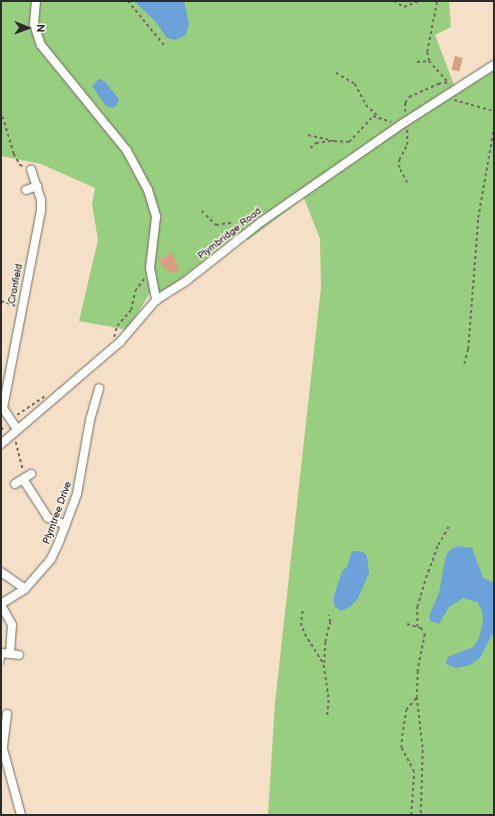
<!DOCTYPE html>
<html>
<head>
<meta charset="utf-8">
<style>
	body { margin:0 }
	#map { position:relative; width:495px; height:816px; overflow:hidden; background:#f5e0c7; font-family:"Balsamiq Sans",sans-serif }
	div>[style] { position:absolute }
	.green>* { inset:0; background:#98ce7f }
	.water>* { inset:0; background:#6da1d9 }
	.building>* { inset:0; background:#d79e83; transform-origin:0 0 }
	.path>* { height:1.5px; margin-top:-0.75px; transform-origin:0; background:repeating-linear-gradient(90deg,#726a62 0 3px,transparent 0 6px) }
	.roads { filter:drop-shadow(0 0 1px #726a62) drop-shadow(0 0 1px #726a62) }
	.lane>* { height:4px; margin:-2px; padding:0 2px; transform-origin:2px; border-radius:2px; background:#fff }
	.street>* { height:8px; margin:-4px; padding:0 4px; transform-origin:4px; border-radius:4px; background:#fff }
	span { translate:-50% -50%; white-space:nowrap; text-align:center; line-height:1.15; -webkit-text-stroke:3px #f7f3e8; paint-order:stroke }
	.street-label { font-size:10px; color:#2b2b2b }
	.frame { position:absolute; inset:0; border:2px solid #2b2b2b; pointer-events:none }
	.north { position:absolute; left:8px; top:8px; width:40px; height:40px; -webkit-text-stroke:3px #f7f3e8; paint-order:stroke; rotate:91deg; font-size:11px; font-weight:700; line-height:16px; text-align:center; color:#2b2b2b }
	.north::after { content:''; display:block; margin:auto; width:14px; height:18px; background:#2b2b2b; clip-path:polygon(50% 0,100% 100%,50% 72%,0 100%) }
</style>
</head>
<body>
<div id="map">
	<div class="green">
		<i style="clip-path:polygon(1px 1px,449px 1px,451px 27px,435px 35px,456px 90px,494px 71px,494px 815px,268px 815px,275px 703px,321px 287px,320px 239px,304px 198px,248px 240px,238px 233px,167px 290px,149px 294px,128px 330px,79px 321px,98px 240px,92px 204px,95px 188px,41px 164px,1px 156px)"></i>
	</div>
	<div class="water">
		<i style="clip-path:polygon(134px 1px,184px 1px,189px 24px,186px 35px,176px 40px,167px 38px,155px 21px)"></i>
		<i style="clip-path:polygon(99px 79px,103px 80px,119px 99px,116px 106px,112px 108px,106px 106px,92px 86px)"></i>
		<i style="clip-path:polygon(458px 546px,472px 548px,483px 578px,494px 582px,494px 631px,480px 658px,470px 665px,456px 668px,446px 664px,448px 657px,473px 647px,479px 638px,483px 622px,482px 610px,477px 602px,463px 598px,449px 607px,439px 624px,430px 621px,429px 616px,439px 593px,446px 555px,451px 549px)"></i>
		<i style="clip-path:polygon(352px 551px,363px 552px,367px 556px,369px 573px,358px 598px,351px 606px,342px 611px,335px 607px,333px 599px,342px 571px,347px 567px)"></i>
	</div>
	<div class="building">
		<i style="left:455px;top:56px;width:8px;height:14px;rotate:14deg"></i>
		<i style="clip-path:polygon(172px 252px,179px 270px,171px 274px,167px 268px,164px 270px,159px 260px)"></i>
	</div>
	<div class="path">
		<i style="left:128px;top:1px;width:57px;rotate:50.7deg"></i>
		<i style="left:394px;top:1px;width:12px;rotate:31deg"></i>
		<i style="left:404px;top:7px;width:16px;rotate:-22deg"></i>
		<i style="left:429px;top:61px;width:9px;rotate:-103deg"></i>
		<i style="left:427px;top:52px;width:52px;rotate:-78.9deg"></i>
		<i style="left:417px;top:62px;width:12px;rotate:-5deg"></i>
		<i style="left:429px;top:61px;width:30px;rotate:48deg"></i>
		<i style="left:336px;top:73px;width:22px;rotate:30deg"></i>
		<i style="left:355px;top:84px;width:24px;rotate:62deg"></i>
		<i style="left:366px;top:105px;width:16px;rotate:43deg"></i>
		<i style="left:454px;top:100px;width:41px;rotate:15.4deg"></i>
		<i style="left:1px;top:111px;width:45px;rotate:73.2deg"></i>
		<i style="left:14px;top:154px;width:13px;rotate:61deg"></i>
		<i style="left:20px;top:165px;width:4px;rotate:27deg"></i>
		<i style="left:405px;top:112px;width:9px;rotate:-90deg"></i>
		<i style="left:405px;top:103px;width:7px;rotate:-56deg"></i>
		<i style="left:409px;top:97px;width:32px;rotate:-24deg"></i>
		<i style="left:438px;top:84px;width:7px;rotate:-16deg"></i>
		<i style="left:445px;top:82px;width:6px;rotate:31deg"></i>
		<i style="left:308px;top:135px;width:27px;rotate:13deg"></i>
		<i style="left:334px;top:141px;width:15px;rotate:4deg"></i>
		<i style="left:349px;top:142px;width:35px;rotate:-47deg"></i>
		<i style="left:373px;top:116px;width:19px;rotate:18deg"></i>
		<i style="left:310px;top:148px;width:8px;rotate:-40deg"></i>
		<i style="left:316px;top:143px;width:15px;rotate:-8deg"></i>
		<i style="left:407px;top:183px;width:17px;rotate:-118deg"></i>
		<i style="left:399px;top:168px;width:8px;rotate:-90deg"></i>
		<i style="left:399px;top:160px;width:17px;rotate:-62deg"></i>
		<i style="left:407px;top:145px;width:15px;rotate:-90deg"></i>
		<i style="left:202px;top:211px;width:20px;rotate:45deg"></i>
		<i style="left:216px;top:225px;width:18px;rotate:-9deg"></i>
		<i style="left:1px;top:301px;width:16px;rotate:18deg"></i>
		<i style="left:114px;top:337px;width:11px;rotate:-75deg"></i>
		<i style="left:117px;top:326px;width:21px;rotate:-49deg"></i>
		<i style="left:131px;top:310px;width:19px;rotate:-78deg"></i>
		<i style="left:135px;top:291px;width:15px;rotate:-53deg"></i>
		<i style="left:464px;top:364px;width:16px;rotate:-75deg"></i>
		<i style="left:468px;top:349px;width:131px;rotate:-85.6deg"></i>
		<i style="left:478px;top:218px;width:93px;rotate:-80.1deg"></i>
		<i style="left:17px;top:415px;width:34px;rotate:-34deg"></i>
		<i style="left:1px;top:430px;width:6px;rotate:-51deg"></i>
		<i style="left:16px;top:442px;width:30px;rotate:76deg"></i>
		<i style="left:303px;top:611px;width:12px;rotate:99deg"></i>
		<i style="left:301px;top:623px;width:12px;rotate:70deg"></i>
		<i style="left:305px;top:634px;width:36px;rotate:58deg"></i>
		<i style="left:324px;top:665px;width:35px;rotate:82deg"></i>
		<i style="left:329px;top:700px;width:18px;rotate:96deg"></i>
		<i style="left:407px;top:624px;width:15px;rotate:16deg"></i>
		<i style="left:421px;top:628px;width:7px;rotate:56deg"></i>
		<i style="left:425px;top:634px;width:38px;rotate:101deg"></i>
		<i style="left:418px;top:671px;width:26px;rotate:92deg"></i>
		<i style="left:417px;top:627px;width:20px;rotate:-90deg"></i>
		<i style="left:417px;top:607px;width:37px;rotate:-73deg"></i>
		<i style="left:428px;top:572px;width:29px;rotate:-70deg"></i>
		<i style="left:438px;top:545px;width:22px;rotate:-60deg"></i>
		<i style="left:324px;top:663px;width:21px;rotate:-87deg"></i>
		<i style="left:325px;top:642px;width:21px;rotate:-76deg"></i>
		<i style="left:330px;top:622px;width:7px;rotate:-106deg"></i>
		<i style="left:411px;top:815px;width:43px;rotate:-86deg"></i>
		<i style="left:414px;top:772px;width:27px;rotate:-118deg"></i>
		<i style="left:401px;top:748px;width:12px;rotate:-85deg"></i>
		<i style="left:402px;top:736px;width:26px;rotate:-81deg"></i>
		<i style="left:406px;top:710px;width:17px;rotate:-50deg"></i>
		<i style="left:417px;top:697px;width:53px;rotate:83.5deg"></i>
		<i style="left:423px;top:750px;width:65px;rotate:91.8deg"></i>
	</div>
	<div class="roads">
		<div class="lane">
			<i style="left:1px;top:662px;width:9px;rotate:-77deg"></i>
		</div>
		<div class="street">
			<i style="left:36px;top:1px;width:23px;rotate:95deg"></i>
			<i style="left:34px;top:24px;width:22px;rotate:72deg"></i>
			<i style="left:41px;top:45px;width:136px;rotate:50.9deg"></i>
			<i style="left:127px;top:151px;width:44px;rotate:61.7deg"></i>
			<i style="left:148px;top:190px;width:28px;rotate:73deg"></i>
			<i style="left:156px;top:217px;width:51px;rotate:96.7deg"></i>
			<i style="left:150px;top:268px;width:33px;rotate:79deg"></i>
			<i style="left:26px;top:190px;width:12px;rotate:-20deg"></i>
			<i style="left:17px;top:429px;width:25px;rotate:-124deg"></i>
			<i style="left:3px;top:408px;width:202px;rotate:-79.1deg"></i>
			<i style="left:41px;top:210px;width:10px;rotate:-90deg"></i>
			<i style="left:41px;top:200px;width:32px;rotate:-108deg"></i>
			<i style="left:1px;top:444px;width:157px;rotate:-40.6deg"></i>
			<i style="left:120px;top:342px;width:55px;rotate:-49.4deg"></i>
			<i style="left:156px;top:300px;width:34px;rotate:-32deg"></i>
			<i style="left:185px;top:282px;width:97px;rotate:-38.3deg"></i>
			<i style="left:261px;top:222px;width:172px;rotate:-34.8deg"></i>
			<i style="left:402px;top:124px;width:109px;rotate:-32.7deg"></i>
			<i style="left:23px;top:479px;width:46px;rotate:57.3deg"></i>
			<i style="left:48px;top:518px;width:19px;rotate:21deg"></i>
			<i style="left:15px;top:484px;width:19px;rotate:-32deg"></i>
			<i style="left:1px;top:572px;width:29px;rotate:35deg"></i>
			<i style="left:1px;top:604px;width:28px;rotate:-32deg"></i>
			<i style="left:25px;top:589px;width:40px;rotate:-49deg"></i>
			<i style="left:51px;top:559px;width:19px;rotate:-65deg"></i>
			<i style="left:59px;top:542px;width:51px;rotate:-69.4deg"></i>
			<i style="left:77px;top:494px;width:75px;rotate:-80deg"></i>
			<i style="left:90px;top:420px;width:33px;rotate:-74deg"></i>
			<i style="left:1px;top:605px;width:23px;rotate:61deg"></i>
			<i style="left:12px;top:625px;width:29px;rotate:94deg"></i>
			<i style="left:1px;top:653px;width:18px;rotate:6deg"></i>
			<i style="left:7px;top:714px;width:35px;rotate:97deg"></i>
			<i style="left:3px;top:749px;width:68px;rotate:74.7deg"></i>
		</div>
	</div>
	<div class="street-label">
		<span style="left:230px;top:234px;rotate:-38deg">Plymbridge Road</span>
		<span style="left:16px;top:284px;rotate:-79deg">Cranfield</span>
		<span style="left:58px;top:513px;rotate:-70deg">Plymtree Drive</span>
	</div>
	<div class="frame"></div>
	<div class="north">N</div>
</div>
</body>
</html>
